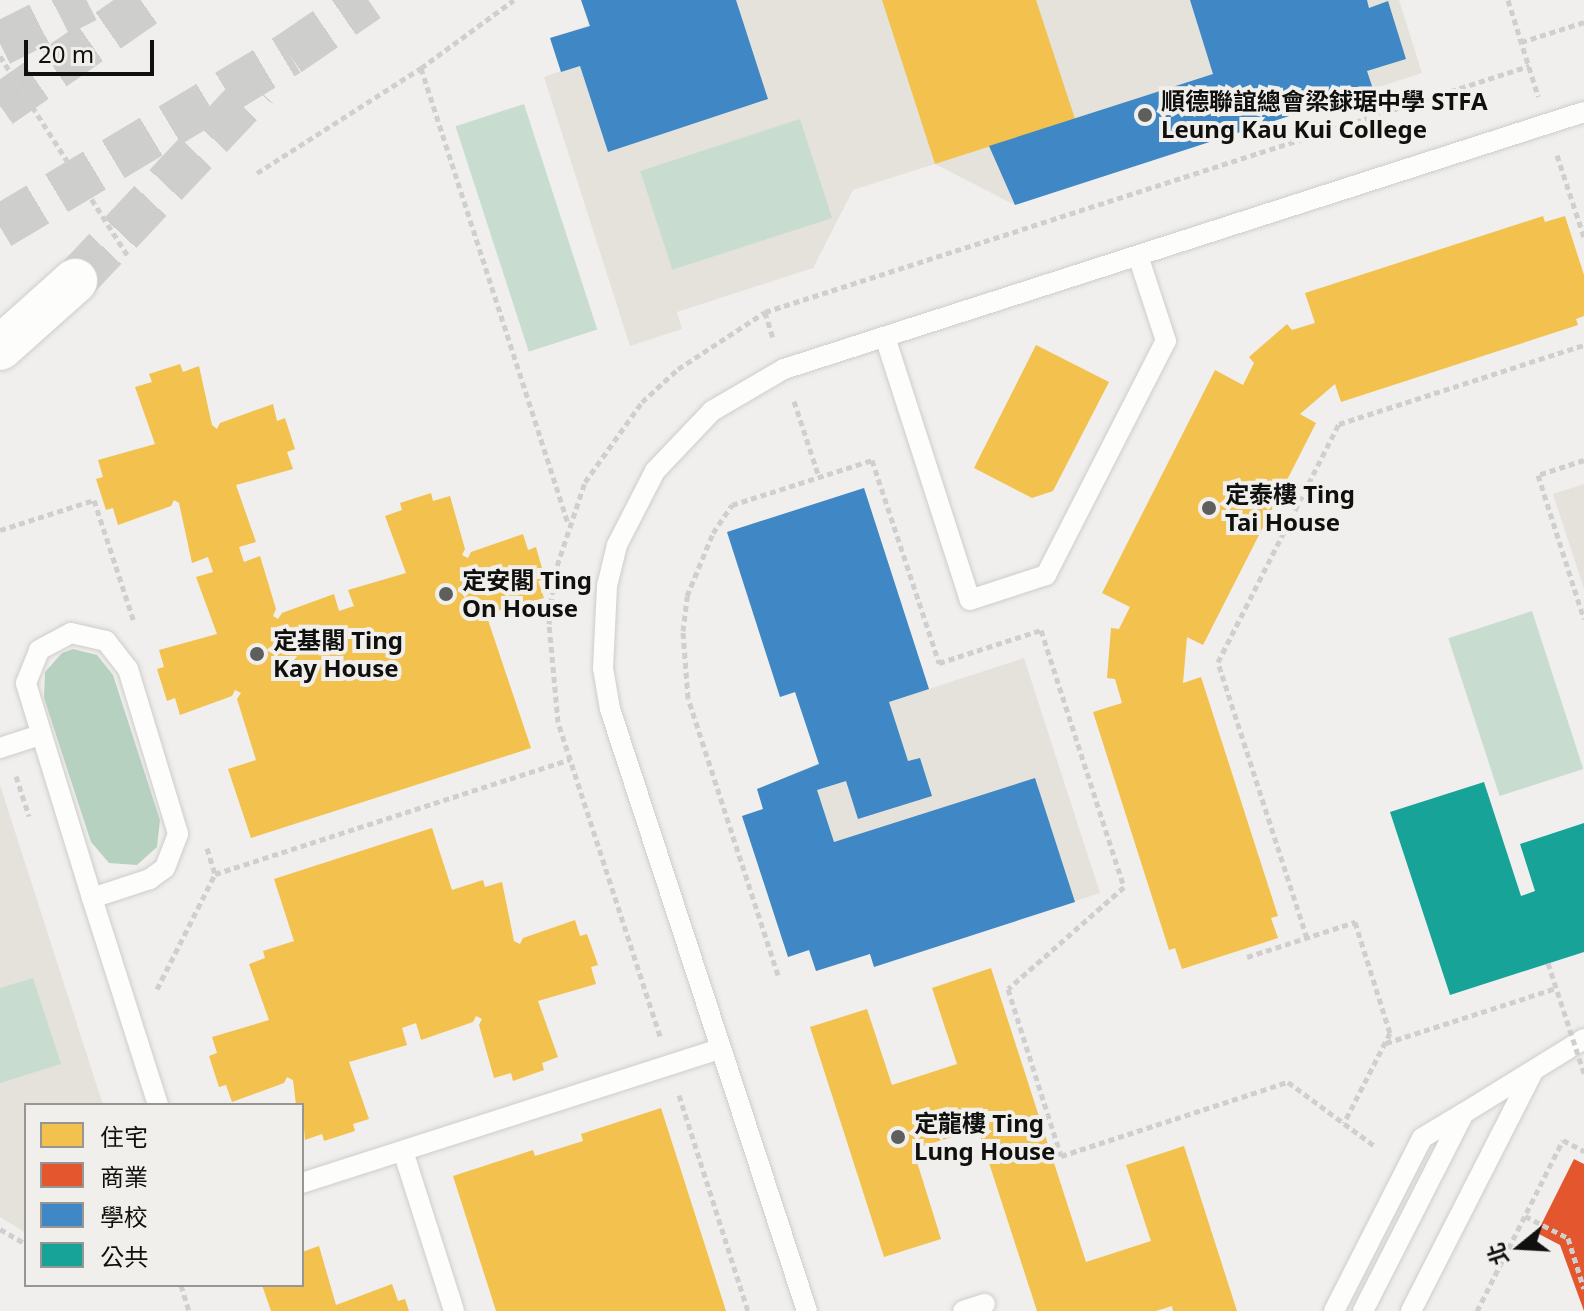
<!DOCTYPE html>
<html>
<head>
<meta charset="utf-8">
<style>
	body { margin:0 }
	#map { position:relative; width:1584px; height:1311px; overflow:hidden; background:#f0efed; font-family:"Noto Sans","Noto Sans TC",sans-serif }
	div>[style] { position:absolute }
	.built>* { inset:0; background:#e5e2db }
	.green>* { inset:0; background:#c8ddd0; transform-origin:0 0 }
	.forest>* { inset:0; background:#b6d1c0 }
	.homes>* { inset:0; background:#f2c14e }
	.shops>* { inset:0; background:#e4572e }
	.schools>* { inset:0; background:#3f88c5 }
	.public>* { inset:0; background:#17a398 }
	.trunk-tunnel>* { height:44px; margin-top:-22px; transform-origin:0; background:repeating-linear-gradient(90deg,#cececc 0 44px,transparent 0 66px) }
	.path>* { height:5px; margin-top:-2.5px; transform-origin:0; background:repeating-linear-gradient(90deg,#cfcfcf 0 6px,transparent 0 10px) }
	.roads { filter:drop-shadow(0 0 2px #cecdcc) drop-shadow(0 0 2px #cecdcc) }
	.service>* { height:20px; margin:-10px; padding:0 10px; transform-origin:10px; border-radius:10px; background:#fdfdfc }
	.trunk>* { height:44px; margin:-22px; padding:0 22px; transform-origin:22px; border-radius:22px; background:#fdfdfc }
	.path-bridge>* { height:5px; margin-top:-2.5px; transform-origin:0; background:repeating-linear-gradient(90deg,#cfcfcf 0 6px,transparent 0 10px) }
	.dots>* { width:22px; height:22px; translate:-50% -50%; box-sizing:border-box; border:4px solid #f1efec; border-radius:50% }
	span { translate:-50% -50%; white-space:nowrap; text-align:center; line-height:1.15; -webkit-text-stroke:8px #f1efec; paint-order:stroke }
	.poi-label { font-size:24px; color:#10100f; font-weight:700 }
	.left { translate:0 -50%; text-align:left }
	.legend { position:absolute; left:24px; top:1103px; width:280px; height:184px; box-sizing:border-box; background:#f1efec; border:2px solid #979694; margin:0; padding:10px 14px; list-style:none; font-size:24px; color:#10100f }
	.legend li { display:flex; align-items:center; gap:16px; height:40px }
	.legend b { width:40px; border:2px solid #979694 }
	.north { position:absolute; left:1480px; top:1207px; width:80px; height:80px; -webkit-text-stroke:6px #f1efec; paint-order:stroke; rotate:252deg; font-size:22px; font-weight:700; line-height:32px; text-align:center; color:#10100f }
	.north::after { content:''; display:block; margin:auto; width:28px; height:36px; background:#10100f; clip-path:polygon(50% 0,100% 100%,50% 72%,0 100%) }
	.scale { position:absolute; left:24px; top:40px; width:130px; height:36px; box-sizing:border-box; border:4px solid #10100f; border-top:0; padding-left:10px; font-size:24px; line-height:28px; white-space:nowrap; color:#10100f; -webkit-text-stroke:6px #f1efec; paint-order:stroke }
</style>
</head>
<body>
<div id="map">
	<div class="built">
		<i style="clip-path:polygon(581px 0,1399px 0,1422px 73px,1015px 205px,935px 164px,853px 190px,813px 268px,677px 312px,682px 329px,630px 346px,544px 77px,561px 71px,550px 38px,589px 25px)"></i>
		<i style="clip-path:polygon(1584px 484px,1584px 589px,1553px 494px)"></i>
		<i style="clip-path:polygon(864px 488px,929px 689px,1024px 658px,1100px 893px,874px 967px,870px 954px,816px 971px,809px 950px,788px 957px,742px 816px,763px 809px,757px 789px,819px 763px,796px 692px,780px 697px,727px 533px)"></i>
		<i style="clip-path:polygon(0 785px,103px 1105px,26px 1105px,26px 1233px,0 1217px)"></i>
	</div>
	<div class="green">
		<i style="left:524px;top:104px;width:237px;height:72px;rotate:72deg"></i>
		<i style="left:800px;top:119px;width:104px;height:168px;rotate:72deg"></i>
		<i style="left:1532px;top:611px;width:166px;height:88px;rotate:72deg"></i>
		<i style="clip-path:polygon(33px 978px,61px 1064px,0 1083px,0 988px)"></i>
	</div>
	<div class="forest">
		<i style="clip-path:polygon(73px 649px,97px 655px,113px 675px,160px 820px,157px 847px,137px 865px,109px 863px,91px 842px,44px 698px,45px 672px,62px 653px)"></i>
	</div>
	<div class="homes">
		<i style="clip-path:polygon(882px 0,1036px 0,1075px 119px,935px 164px)"></i>
		<i style="clip-path:polygon(1543px 216px,1545px 222px,1565px 216px,1584px 275px,1584px 316px,1576px 319px,1578px 325px,1341px 402px,1335px 384px,1300px 414px,1316px 423px,1203px 645px,1187px 637px,1183px 683px,1201px 677px,1278px 916px,1271px 918px,1278px 938px,1182px 969px,1175px 948px,1169px 950px,1093px 712px,1122px 703px,1115px 679px,1107px 678px,1111px 628px,1119px 629px,1130px 607px,1102px 593px,1215px 370px,1243px 385px,1254px 363px,1249px 357px,1287px 324px,1292px 330px,1315px 323px,1305px 293px)"></i>
		<i style="clip-path:polygon(1036px 345px,1109px 382px,1053px 491px,1032px 498px,974px 468px)"></i>
		<i style="clip-path:polygon(180px 364px,183px 372px,199px 366px,212px 425px,217px 429px,220px 423px,273px 404px,277px 421px,285px 418px,295px 449px,287px 452px,293px 469px,236px 485px,256px 542px,239px 547px,244px 562px,260px 556px,276px 609px,273px 616px,278px 619px,282px 613px,334px 594px,339px 611px,354px 606px,348px 590px,406px 573px,385px 516px,402px 510px,400px 503px,431px 493px,433px 501px,450px 496px,465px 549px,462px 555px,468px 558px,471px 552px,523px 534px,528px 550px,536px 547px,545px 579px,538px 581px,544px 598px,486px 614px,531px 748px,251px 838px,228px 769px,256px 760px,237px 699px,241px 693px,235px 690px,232px 696px,180px 715px,175px 698px,167px 701px,157px 669px,164px 667px,159px 650px,217px 634px,196px 577px,213px 572px,208px 557px,192px 563px,179px 503px,174px 500px,171px 506px,118px 525px,113px 508px,106px 510px,96px 479px,103px 477px,98px 460px,155px 444px,135px 387px,152px 382px,149px 374px)"></i>
		<i style="clip-path:polygon(432px 828px,452px 890px,483px 880px,485px 887px,502px 882px,514px 941px,520px 944px,523px 938px,575px 920px,580px 936px,587px 934px,598px 965px,591px 967px,596px 984px,538px 1001px,558px 1057px,542px 1063px,544px 1070px,513px 1081px,511px 1073px,494px 1078px,479px 1025px,482px 1019px,476px 1016px,473px 1022px,421px 1040px,416px 1023px,402px 1028px,407px 1045px,349px 1062px,369px 1119px,353px 1124px,355px 1131px,324px 1141px,322px 1134px,305px 1140px,302px 1105px,296px 1105px,293px 1080px,287px 1077px,284px 1083px,232px 1102px,226px 1085px,219px 1087px,209px 1056px,217px 1053px,212px 1037px,269px 1020px,249px 964px,265px 958px,263px 951px,294px 941px,274px 879px)"></i>
		<i style="clip-path:polygon(991px 968px,1086px 1262px,1151px 1241px,1126px 1165px,1184px 1146px,1237px 1311px,1173px 1311px,1172px 1306px,1156px 1311px,1037px 1311px,978px 1129px,913px 1149px,941px 1239px,884px 1257px,810px 1027px,867px 1009px,892px 1085px,957px 1064px,932px 988px)"></i>
		<i style="clip-path:polygon(661px 1108px,726px 1311px,496px 1311px,453px 1176px,533px 1150px,535px 1156px,583px 1141px,581px 1134px)"></i>
		<i style="clip-path:polygon(1584px 1189px,1584px 1265px,1583px 1266px,1567px 1214px,1573px 1212px,1567px 1195px)"></i>
		<i style="clip-path:polygon(319px 1246px,336px 1305px,392px 1284px,398px 1301px,405px 1299px,409px 1311px,271px 1311px,262px 1285px,302px 1285px,302px 1252px)"></i>
	</div>
	<div class="shops">
		<i style="clip-path:polygon(1574px 1159px,1584px 1164px,1584px 1311px,1560px 1245px,1537px 1233px)"></i>
	</div>
	<div class="schools">
		<i style="clip-path:polygon(581px 0,736px 0,768px 99px,608px 152px,580px 66px,561px 72px,550px 38px,590px 26px)"></i>
		<i style="clip-path:polygon(1190px 0,1367px 0,1369px 8px,1388px 1px,1406px 59px,1367px 71px,1373px 89px,1015px 205px,989px 146px,1213px 74px)"></i>
		<i style="clip-path:polygon(864px 488px,929px 689px,889px 702px,908px 761px,920px 758px,932px 796px,858px 819px,846px 781px,817px 790px,834px 842px,1035px 778px,1075px 902px,874px 967px,870px 954px,816px 971px,809px 950px,788px 957px,742px 816px,763px 809px,757px 789px,819px 764px,795px 692px,780px 697px,727px 532px)"></i>
	</div>
	<div class="public">
		<i style="clip-path:polygon(1484px 782px,1521px 896px,1535px 891px,1520px 844px,1584px 823px,1584px 952px,1450px 995px,1390px 812px)"></i>
	</div>
	<div class="trunk-tunnel">
		<i style="left:0;top:44px;width:97px;rotate:-26.8deg"></i>
		<i style="left:0;top:106px;width:185px;rotate:-34.9deg"></i>
		<i style="left:0;top:227px;width:337px;rotate:-30.9deg"></i>
		<i style="left:289px;top:54px;width:96px;rotate:-34.4deg"></i>
		<i style="left:75px;top:281px;width:265px;rotate:-46.7deg"></i>
	</div>
	<div class="path">
		<i style="left:1508px;top:0;width:101px;rotate:72.6deg"></i>
		<i style="left:1521px;top:42px;width:66px;rotate:-17.6deg"></i>
		<i style="left:421px;top:68px;width:478px;rotate:72.1deg"></i>
		<i style="left:1557px;top:155px;width:86px;rotate:71.8deg"></i>
		<i style="left:257px;top:173px;width:195px;rotate:-32.6deg"></i>
		<i style="left:421px;top:68px;width:115px;rotate:-36.2deg"></i>
		<i style="left:765px;top:312px;width:27px;rotate:73deg"></i>
		<i style="left:794px;top:401px;width:80px;rotate:71.8deg"></i>
		<i style="left:1584px;top:460px;width:48px;rotate:161.9deg"></i>
		<i style="left:1538px;top:475px;width:151px;rotate:72.3deg"></i>
		<i style="left:0;top:530px;width:99px;rotate:-17.7deg"></i>
		<i style="left:94px;top:500px;width:128px;rotate:71.8deg"></i>
		<i style="left:16px;top:776px;width:42px;rotate:72deg"></i>
		<i style="left:207px;top:848px;width:27px;rotate:73deg"></i>
		<i style="left:1307px;top:938px;width:290px;rotate:-107.9deg"></i>
		<i style="left:1218px;top:662px;width:267px;rotate:-63.1deg"></i>
		<i style="left:1339px;top:424px;width:257px;rotate:-17.9deg"></i>
		<i style="left:1247px;top:957px;width:114px;rotate:-18deg"></i>
		<i style="left:1355px;top:922px;width:116px;rotate:72.5deg"></i>
		<i style="left:1390px;top:1033px;width:101px;rotate:117.1deg"></i>
		<i style="left:778px;top:975px;width:291px;rotate:-108deg"></i>
		<i style="left:688px;top:698px;width:67px;rotate:-94.3deg"></i>
		<i style="left:683px;top:631px;width:35px;rotate:-83deg"></i>
		<i style="left:687px;top:596px;width:68px;rotate:-67.6deg"></i>
		<i style="left:713px;top:533px;width:34px;rotate:-56deg"></i>
		<i style="left:732px;top:505px;width:147px;rotate:-17.8deg"></i>
		<i style="left:872px;top:460px;width:214px;rotate:71.7deg"></i>
		<i style="left:939px;top:663px;width:107px;rotate:-17.9deg"></i>
		<i style="left:1041px;top:630px;width:270px;rotate:72.1deg"></i>
		<i style="left:1124px;top:887px;width:154px;rotate:138.7deg"></i>
		<i style="left:1008px;top:989px;width:175px;rotate:72.4deg"></i>
		<i style="left:1061px;top:1156px;width:239px;rotate:-18.1deg"></i>
		<i style="left:1288px;top:1082px;width:109px;rotate:36.5deg"></i>
		<i style="left:157px;top:989px;width:129px;rotate:-63.2deg"></i>
		<i style="left:215px;top:874px;width:373px;rotate:-17.9deg"></i>
		<i style="left:660px;top:1036px;width:330px;rotate:-108deg"></i>
		<i style="left:558px;top:722px;width:98px;rotate:-95.2deg"></i>
		<i style="left:549px;top:624px;width:49px;rotate:-84.2deg"></i>
		<i style="left:554px;top:575px;width:98px;rotate:-71.6deg"></i>
		<i style="left:585px;top:482px;width:98px;rotate:-54.5deg"></i>
		<i style="left:642px;top:402px;width:49px;rotate:-42.5deg"></i>
		<i style="left:678px;top:369px;width:104px;rotate:-33.2deg"></i>
		<i style="left:765px;top:312px;width:803px;rotate:-17.85deg"></i>
		<i style="left:1386px;top:1043px;width:179px;rotate:-17.9deg"></i>
		<i style="left:679px;top:1095px;width:227px;rotate:72.3deg"></i>
		<i style="left:1525px;top:1216px;width:48px;rotate:27.1deg"></i>
		<i style="left:1568px;top:1238px;width:53px;rotate:72.6deg"></i>
		<i style="left:0;top:1229px;width:30px;rotate:30deg"></i>
		<i style="left:181px;top:1285px;width:27px;rotate:73deg"></i>
		<i style="left:1477px;top:1311px;width:191px;rotate:-63.3deg"></i>
		<i style="left:1563px;top:1140px;width:24px;rotate:28deg"></i>
	</div>
	<div class="roads">
		<div class="service">
			<i style="left:885px;top:337px;width:276px;rotate:72.1deg"></i>
			<i style="left:970px;top:600px;width:80px;rotate:-18.2deg"></i>
			<i style="left:1046px;top:575px;width:263px;rotate:-62.9deg"></i>
			<i style="left:1166px;top:341px;width:89px;rotate:-108.2deg"></i>
			<i style="left:71px;top:633px;width:36px;rotate:13deg"></i>
			<i style="left:106px;top:641px;width:36px;rotate:52deg"></i>
			<i style="left:128px;top:669px;width:172px;rotate:73.1deg"></i>
			<i style="left:178px;top:834px;width:36px;rotate:111deg"></i>
			<i style="left:165px;top:868px;width:19px;rotate:144deg"></i>
			<i style="left:150px;top:879px;width:61px;rotate:161.9deg"></i>
			<i style="left:92px;top:898px;width:225px;rotate:-107.1deg"></i>
			<i style="left:26px;top:683px;width:35px;rotate:-68deg"></i>
			<i style="left:39px;top:650px;width:36px;rotate:-28deg"></i>
			<i style="left:0;top:748px;width:42px;rotate:-18deg"></i>
			<i style="left:92px;top:898px;width:217px;rotate:72.3deg"></i>
			<i style="left:403px;top:1151px;width:168px;rotate:72.3deg"></i>
			<i style="left:302px;top:1183px;width:439px;rotate:-17.8deg"></i>
			<i style="left:807px;top:1311px;width:633px;rotate:-108.12deg"></i>
			<i style="left:610px;top:709px;width:42px;rotate:-99.7deg"></i>
			<i style="left:603px;top:668px;width:82px;rotate:-87.2deg"></i>
			<i style="left:607px;top:586px;width:42px;rotate:-76.3deg"></i>
			<i style="left:617px;top:545px;width:83px;rotate:-62.8deg"></i>
			<i style="left:655px;top:471px;width:83px;rotate:-46.5deg"></i>
			<i style="left:712px;top:411px;width:83px;rotate:-30.3deg"></i>
			<i style="left:784px;top:369px;width:840px;rotate:-17.81deg"></i>
			<i style="left:963px;top:1311px;width:23px;rotate:-18deg"></i>
			<i style="left:1334px;top:1311px;width:194px;rotate:-63deg"></i>
			<i style="left:1422px;top:1138px;width:49px;rotate:-30.8deg"></i>
			<i style="left:1363px;top:1311px;width:222px;rotate:-63deg"></i>
			<i style="left:1464px;top:1113px;width:141px;rotate:-31.7deg"></i>
			<i style="left:1411px;top:1311px;width:268px;rotate:-63deg"></i>
		</div>
		<div class="trunk">
			<i style="left:0;top:348px;width:101px;rotate:-41.8deg"></i>
		</div>
	</div>
	<div class="path-bridge">
		<i style="left:0;top:56px;width:240px;rotate:57.4deg"></i>
		<i style="left:1548px;top:963px;width:116px;rotate:71.9deg"></i>
	</div>
	<div class="dots">
		<i style="left:1145px;top:115px;background:#5e5e5d"></i>
		<i style="left:1209px;top:508px;background:#5e5e5d"></i>
		<i style="left:446px;top:594px;background:#5e5e5d"></i>
		<i style="left:257px;top:654px;background:#5e5e5d"></i>
		<i style="left:898px;top:1137px;background:#5e5e5d"></i>
	</div>
	<div class="poi-label">
		<span class="left" style="left:1161px;top:115px">順德聯誼總會梁銶琚中學 STFA<br>Leung Kau Kui College</span>
		<span class="left" style="left:1225px;top:508px">定泰樓 Ting<br>Tai House</span>
		<span class="left" style="left:462px;top:594px">定安閣 Ting<br>On House</span>
		<span class="left" style="left:273px;top:654px">定基閣 Ting<br>Kay House</span>
		<span class="left" style="left:914px;top:1137px">定龍樓 Ting<br>Lung House</span>
	</div>
	<ul class="legend">
	<li><b style="height:22px;background:#f2c14e"></b>住宅</li>
	<li><b style="height:22px;background:#e4572e"></b>商業</li>
	<li><b style="height:22px;background:#3f88c5"></b>學校</li>
	<li><b style="height:22px;background:#17a398"></b>公共</li>
	</ul>
	<div class="north">北</div>
	<div class="scale">20 m</div>
</div>
</body>
</html>
